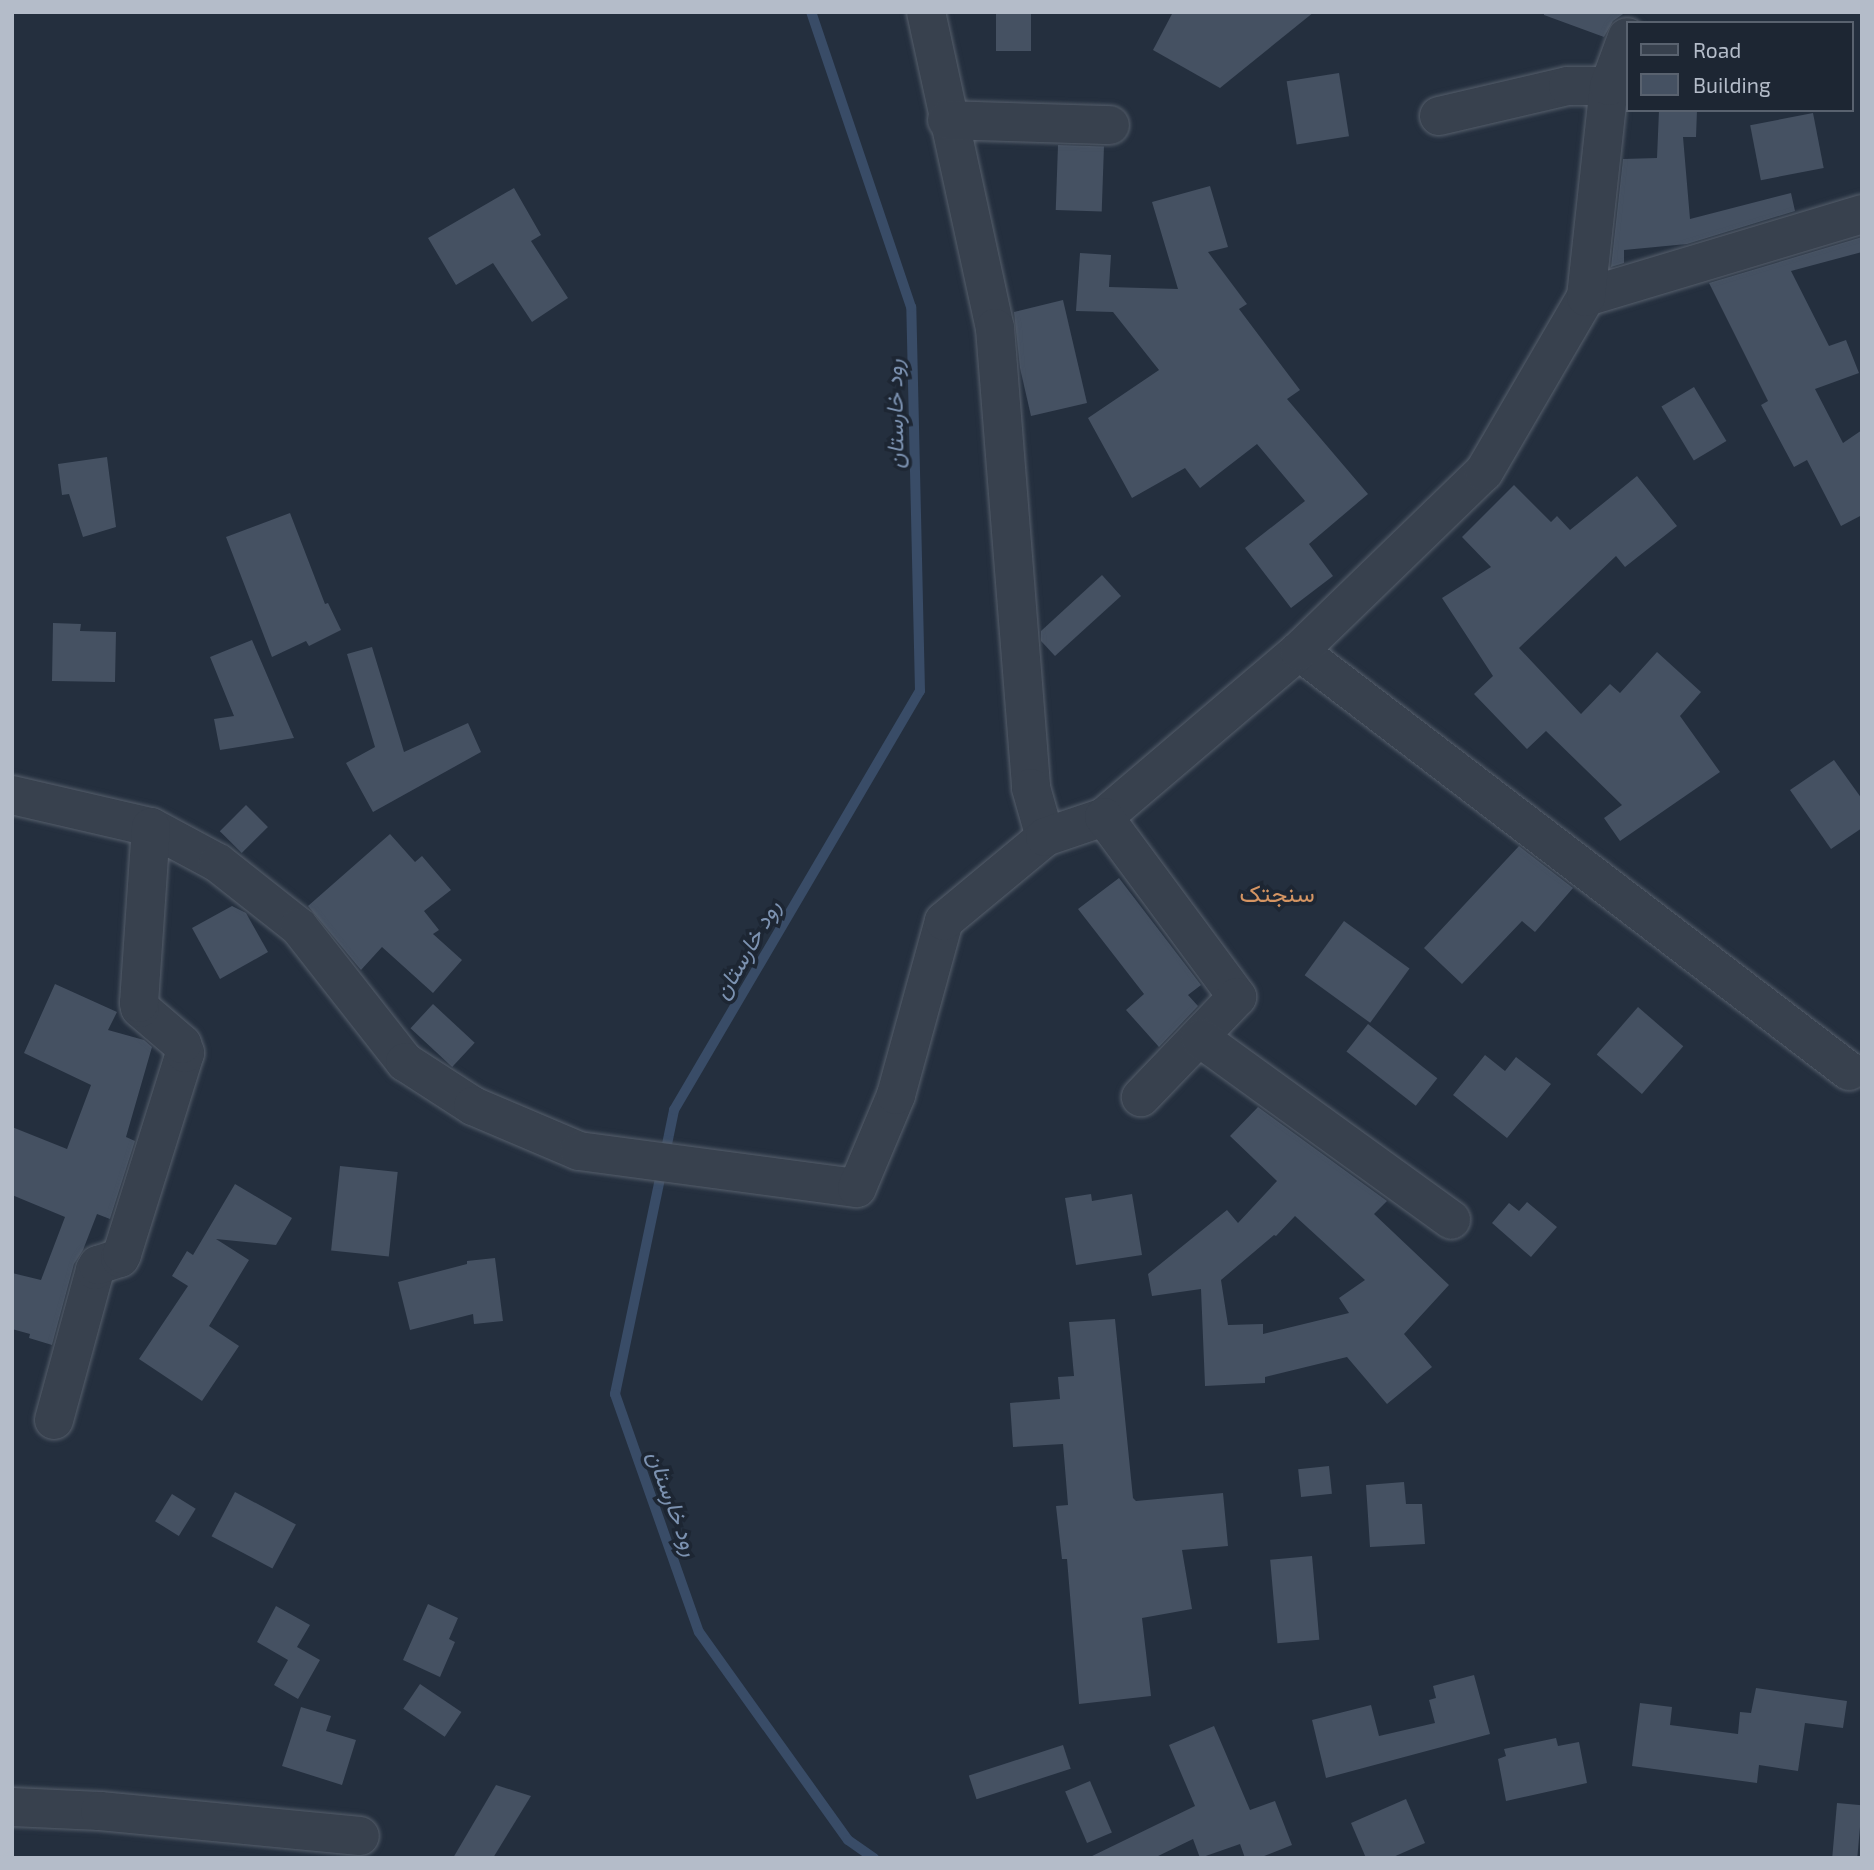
<!DOCTYPE html>
<html>
<head>
<meta charset="utf-8">
<style>
	body { margin:0 }
	#map { position:relative; width:1874px; height:1870px; overflow:hidden; background:#242f3e; font-family:"Exo 2",Vazirmatn,sans-serif }
	div>[style] { position:absolute }
	.stream>* { height:10px; margin:-5px; padding:0 5px; transform-origin:5px; border-radius:5px; background:#394c67 }
	.building>* { inset:0; background:#455162; transform-origin:0 0 }
	.roads { filter:drop-shadow(0 0 2px #565f6c) drop-shadow(0 0 2px #565f6c) }
	.minor>* { height:38px; margin:-19px; padding:0 19px; transform-origin:19px; border-radius:19px; background:#38414e }
	span { translate:-50% -50%; white-space:nowrap; text-align:center; line-height:1.15; -webkit-text-stroke:7px #1d2633; paint-order:stroke }
	.water-label { font-size:23px; color:#7c92b1; font-style:italic }
	.quarter-label { font-size:24px; color:#d59563 }
	.frame { position:absolute; inset:0; border:14px solid #b4bcc9; pointer-events:none }
	.legend { position:absolute; left:1626px; top:21px; width:228px; height:91px; box-sizing:border-box; background:#1d2633; border:2px solid #59626f; margin:0; padding:9px 12px; list-style:none; font-size:21px; color:#b4bcc9 }
	.legend li { display:flex; align-items:center; gap:14px; height:35px }
	.legend b { width:35px; border:2px solid #59626f }
</style>
</head>
<body>
<div id="map">
	<div class="stream">
		<i style="left:665px;top:1154px;width:45px;rotate:-78.4deg"></i>
		<i style="left:674px;top:1110px;width:486px;rotate:-59.6deg"></i>
		<i style="left:920px;top:691px;width:384px;rotate:-91.3deg"></i>
		<i style="left:911px;top:307px;width:311px;rotate:-108.7deg"></i>
		<i style="left:662px;top:1169px;width:230px;rotate:101.8deg"></i>
		<i style="left:615px;top:1394px;width:252px;rotate:70.6deg"></i>
		<i style="left:699px;top:1632px;width:256px;rotate:54.4deg"></i>
		<i style="left:848px;top:1840px;width:32px;rotate:35deg"></i>
	</div>
	<div class="building">
		<i style="left:996px;top:12px;width:35px;height:39px"></i>
		<i style="clip-path:polygon(1173px 12px,1314px 12px,1220px 88px,1153px 50px)"></i>
		<i style="clip-path:polygon(1544px 12px,1626px 12px,1613px 21px,1604px 37px,1544px 15px)"></i>
		<i style="left:1339px;top:73px;width:64px;height:53px;rotate:81deg"></i>
		<i style="clip-path:polygon(1659px 110px,1697px 110px,1696px 137px,1683px 137px,1690px 219px,1791px 193px,1795px 211px,1687px 244px,1624px 250px,1624px 263px,1611px 267px,1623px 159px,1657px 158px)"></i>
		<i style="left:1813px;top:113px;width:56px;height:64px;rotate:79deg"></i>
		<i style="left:1058px;top:145px;width:46px;height:65px;rotate:2deg"></i>
		<i style="clip-path:polygon(1210px 186px,1228px 247px,1208px 252px,1247px 304px,1239px 309px,1300px 390px,1287px 399px,1368px 494px,1309px 544px,1333px 576px,1291px 608px,1245px 548px,1305px 501px,1257px 444px,1200px 488px,1185px 468px,1132px 498px,1088px 418px,1159px 370px,1113px 312px,1076px 311px,1080px 253px,1111px 255px,1109px 287px,1178px 289px,1152px 202px)"></i>
		<i style="clip-path:polygon(514px 188px,541px 235px,531px 241px,568px 298px,532px 322px,493px 263px,456px 285px,428px 238px)"></i>
		<i style="clip-path:polygon(1862px 237px,1862px 252px,1791px 271px,1829px 346px,1846px 340px,1859px 373px,1815px 389px,1843px 443px,1862px 430px,1862px 515px,1841px 526px,1807px 460px,1794px 467px,1761px 405px,1768px 401px,1709px 283px)"></i>
		<i style="clip-path:polygon(1063px 300px,1087px 403px,1031px 416px,1020px 368px,1014px 312px)"></i>
		<i style="left:1694px;top:387px;width:63px;height:38px;rotate:59deg"></i>
		<i style="clip-path:polygon(107px 457px,116px 527px,83px 537px,69px 494px,62px 495px,58px 464px)"></i>
		<i style="clip-path:polygon(1637px 476px,1677px 526px,1625px 567px,1616px 556px,1519px 648px,1581px 714px,1610px 684px,1620px 693px,1657px 652px,1701px 692px,1680px 716px,1720px 772px,1620px 841px,1604px 818px,1622px 805px,1546px 731px,1527px 749px,1474px 694px,1493px 676px,1442px 598px,1491px 567px,1462px 537px,1514px 485px,1551px 522px,1557px 516px,1570px 530px)"></i>
		<i style="clip-path:polygon(290px 513px,325px 604px,328px 603px,341px 630px,309px 646px,306px 641px,272px 657px,226px 537px)"></i>
		<i style="clip-path:polygon(1102px 575px,1121px 596px,1055px 656px,1041px 641px,1041px 631px)"></i>
		<i style="clip-path:polygon(53px 623px,81px 624px,80px 631px,116px 632px,115px 682px,52px 681px)"></i>
		<i style="clip-path:polygon(252px 640px,294px 738px,220px 750px,214px 719px,234px 716px,210px 657px)"></i>
		<i style="clip-path:polygon(372px 647px,404px 752px,468px 723px,481px 752px,373px 812px,346px 763px,375px 747px,347px 654px)"></i>
		<i style="clip-path:polygon(1834px 760px,1862px 799px,1862px 828px,1831px 849px,1790px 790px)"></i>
		<i style="left:246px;top:805px;width:31px;height:37px;rotate:45deg"></i>
		<i style="clip-path:polygon(390px 834px,415px 862px,422px 856px,451px 890px,424px 911px,439px 930px,433px 934px,462px 960px,433px 993px,382px 947px,361px 970px,308px 906px)"></i>
		<i style="clip-path:polygon(1519px 846px,1573px 888px,1535px 932px,1522px 921px,1462px 984px,1424px 948px)"></i>
		<i style="clip-path:polygon(1119px 878px,1201px 985px,1188px 995px,1198px 1006px,1159px 1047px,1126px 1010px,1144px 994px,1078px 909px)"></i>
		<i style="clip-path:polygon(232px 906px,246px 913px,268px 952px,220px 979px,192px 928px)"></i>
		<i style="left:1344px;top:921px;width:81px;height:67px;rotate:36deg"></i>
		<i style="clip-path:polygon(55px 984px,117px 1012px,108px 1030px,144px 1040px,152px 1047px,126px 1137px,135px 1141px,110px 1219px,97px 1214px,83px 1250px,74px 1264px,52px 1345px,29px 1338px,30px 1334px,12px 1329px,12px 1273px,41px 1280px,65px 1217px,12px 1195px,12px 1127px,67px 1149px,91px 1085px,24px 1053px)"></i>
		<i style="left:433px;top:1004px;width:57px;height:33px;rotate:43deg"></i>
		<i style="left:1638px;top:1007px;width:60px;height:63px;rotate:41deg"></i>
		<i style="left:1368px;top:1024px;width:88px;height:35px;rotate:38deg"></i>
		<i style="clip-path:polygon(1485px 1055px,1505px 1071px,1516px 1057px,1551px 1084px,1507px 1138px,1453px 1095px)"></i>
		<i style="clip-path:polygon(evenodd,1258px 1107px,1387px 1201px,1374px 1214px,1449px 1285px,1404px 1334px,1432px 1367px,1387px 1404px,1347px 1357px,1265px 1377px,1265px 1383px,1205px 1386px,1201px 1289px,1152px 1296px,1148px 1274px,1227px 1210px,1238px 1223px,1277px 1181px,1230px 1136px,1258px 1107px,1295px 1216px,1365px 1280px,1339px 1298px,1349px 1313px,1263px 1334px,1263px 1324px,1228px 1325px,1221px 1280px,1274px 1235px,1276px 1236px,1295px 1216px)"></i>
		<i style="left:340px;top:1166px;width:58px;height:85px;rotate:6deg"></i>
		<i style="clip-path:polygon(235px 1184px,292px 1218px,276px 1245px,216px 1239px,249px 1260px,209px 1326px,239px 1346px,202px 1401px,139px 1359px,188px 1286px,172px 1276px,187px 1251px,193px 1255px)"></i>
		<i style="clip-path:polygon(1091px 1194px,1092px 1201px,1132px 1194px,1142px 1255px,1076px 1265px,1065px 1198px)"></i>
		<i style="clip-path:polygon(1527px 1202px,1557px 1227px,1531px 1257px,1492px 1223px,1509px 1203px,1519px 1211px)"></i>
		<i style="clip-path:polygon(495px 1258px,503px 1321px,474px 1324px,473px 1314px,410px 1330px,398px 1282px,467px 1264px,467px 1261px)"></i>
		<i style="clip-path:polygon(1115px 1319px,1133px 1498px,1136px 1501px,1223px 1493px,1228px 1546px,1182px 1550px,1192px 1609px,1142px 1618px,1151px 1696px,1079px 1704px,1067px 1559px,1062px 1559px,1056px 1506px,1068px 1505px,1063px 1444px,1013px 1447px,1010px 1403px,1060px 1399px,1058px 1377px,1074px 1376px,1069px 1322px)"></i>
		<i style="left:1329px;top:1466px;width:28px;height:31px;rotate:84deg"></i>
		<i style="clip-path:polygon(1404px 1482px,1406px 1504px,1422px 1504px,1425px 1544px,1370px 1547px,1366px 1485px)"></i>
		<i style="left:235px;top:1492px;width:69px;height:50px;rotate:28deg"></i>
		<i style="left:172px;top:1494px;width:28px;height:32px;rotate:32deg"></i>
		<i style="left:1312px;top:1556px;width:84px;height:42px;rotate:85deg"></i>
		<i style="clip-path:polygon(428px 1604px,458px 1618px,449px 1639px,455px 1642px,440px 1677px,403px 1660px)"></i>
		<i style="clip-path:polygon(276px 1606px,310px 1625px,297px 1647px,320px 1660px,298px 1699px,274px 1685px,288px 1660px,257px 1642px)"></i>
		<i style="clip-path:polygon(1474px 1675px,1490px 1734px,1326px 1778px,1312px 1720px,1371px 1705px,1379px 1736px,1435px 1723px,1429px 1700px,1436px 1698px,1433px 1686px)"></i>
		<i style="left:420px;top:1684px;width:50px;height:30px;rotate:34deg"></i>
		<i style="clip-path:polygon(1756px 1688px,1847px 1701px,1843px 1728px,1805px 1723px,1798px 1771px,1759px 1765px,1757px 1783px,1632px 1766px,1640px 1703px,1672px 1707px,1670px 1725px,1738px 1734px,1740px 1712px,1751px 1713px)"></i>
		<i style="clip-path:polygon(301px 1707px,331px 1716px,326px 1731px,356px 1740px,342px 1785px,282px 1766px)"></i>
		<i style="clip-path:polygon(1214px 1726px,1250px 1810px,1275px 1801px,1292px 1845px,1259px 1858px,1245px 1858px,1240px 1844px,1200px 1858px,1193px 1839px,1154px 1858px,1088px 1858px,1195px 1806px,1169px 1745px)"></i>
		<i style="clip-path:polygon(1556px 1738px,1558px 1746px,1579px 1742px,1587px 1783px,1506px 1801px,1498px 1759px,1506px 1756px,1504px 1749px)"></i>
		<i style="left:1063px;top:1745px;width:25px;height:99px;rotate:72deg"></i>
		<i style="left:1090px;top:1781px;width:56px;height:27px;rotate:67deg"></i>
		<i style="clip-path:polygon(496px 1785px,531px 1796px,493px 1858px,453px 1858px)"></i>
		<i style="clip-path:polygon(1406px 1799px,1425px 1843px,1391px 1858px,1366px 1858px,1351px 1823px)"></i>
		<i style="left:1837px;top:1803px;width:25px;height:55px;rotate:5deg"></i>
	</div>
	<div class="roads">
		<div class="minor">
			<i style="left:926px;top:12px;width:323px;rotate:77.7deg"></i>
			<i style="left:995px;top:328px;width:461px;rotate:85.5deg"></i>
			<i style="left:1031px;top:788px;width:51px;rotate:74.1deg"></i>
			<i style="left:1439px;top:116px;width:132px;rotate:-13.1deg"></i>
			<i style="left:1568px;top:86px;width:41px"></i>
			<i style="left:947px;top:120px;width:163px;rotate:1.8deg"></i>
			<i style="left:1586px;top:297px;width:288px;rotate:-16.7deg"></i>
			<i style="left:1299px;top:651px;width:692px;rotate:37.37deg"></i>
			<i style="left:12px;top:795px;width:143px;rotate:13deg"></i>
			<i style="left:151px;top:827px;width:76px;rotate:28.2deg"></i>
			<i style="left:218px;top:863px;width:103px;rotate:38.3deg"></i>
			<i style="left:299px;top:927px;width:172px;rotate:51.9deg"></i>
			<i style="left:405px;top:1062px;width:81px;rotate:32.9deg"></i>
			<i style="left:473px;top:1106px;width:115px;rotate:23deg"></i>
			<i style="left:579px;top:1151px;width:280px;rotate:7.6deg"></i>
			<i style="left:857px;top:1188px;width:101px;rotate:-67.2deg"></i>
			<i style="left:896px;top:1095px;width:180px;rotate:-74.6deg"></i>
			<i style="left:944px;top:921px;width:131px;rotate:-39.7deg"></i>
			<i style="left:1045px;top:837px;width:62px;rotate:-18.7deg"></i>
			<i style="left:1104px;top:817px;width:256px;rotate:-40.4deg"></i>
			<i style="left:1299px;top:651px;width:257px;rotate:-44.1deg"></i>
			<i style="left:1484px;top:472px;width:203px;rotate:-59.8deg"></i>
			<i style="left:1586px;top:297px;width:212px;rotate:-83.8deg"></i>
			<i style="left:1609px;top:86px;width:52px;rotate:-69.8deg"></i>
			<i style="left:1104px;top:817px;width:224px;rotate:53.5deg"></i>
			<i style="left:1237px;top:997px;width:139px;rotate:133.8deg"></i>
			<i style="left:1200px;top:1038px;width:310px;rotate:35.9deg"></i>
			<i style="left:54px;top:1420px;width:156px;rotate:-74.7deg"></i>
			<i style="left:95px;top:1270px;width:6px;rotate:-59deg"></i>
			<i style="left:98px;top:1265px;width:23px;rotate:-18deg"></i>
			<i style="left:120px;top:1258px;width:4px;rotate:-63deg"></i>
			<i style="left:122px;top:1254px;width:211px;rotate:-72.6deg"></i>
			<i style="left:185px;top:1053px;width:9px;rotate:-108deg"></i>
			<i style="left:182px;top:1044px;width:55px;rotate:-139.4deg"></i>
			<i style="left:140px;top:1008px;width:5px;rotate:-101deg"></i>
			<i style="left:139px;top:1003px;width:176px;rotate:-86.1deg"></i>
			<i style="left:12px;top:1807px;width:88px;rotate:2.6deg"></i>
			<i style="left:100px;top:1811px;width:261px;rotate:5.5deg"></i>
		</div>
	</div>
	<div class="water-label">
		<span style="left:894px;top:414px;rotate:-91deg">رود خارستان</span>
		<span style="left:746px;top:949px;rotate:-60deg">رود خارستان</span>
		<span style="left:674px;top:1503px;rotate:70deg">رود خارستان</span>
	</div>
	<div class="quarter-label">
		<span style="left:1277px;top:893px">سنجتک</span>
	</div>
	<div class="frame"></div>
	<ul class="legend">
	<li><b style="height:9px;background:#38414e"></b>Road</li>
	<li><b style="height:19px;background:#455162"></b>Building</li>
	</ul>
</div>
</body>
</html>
